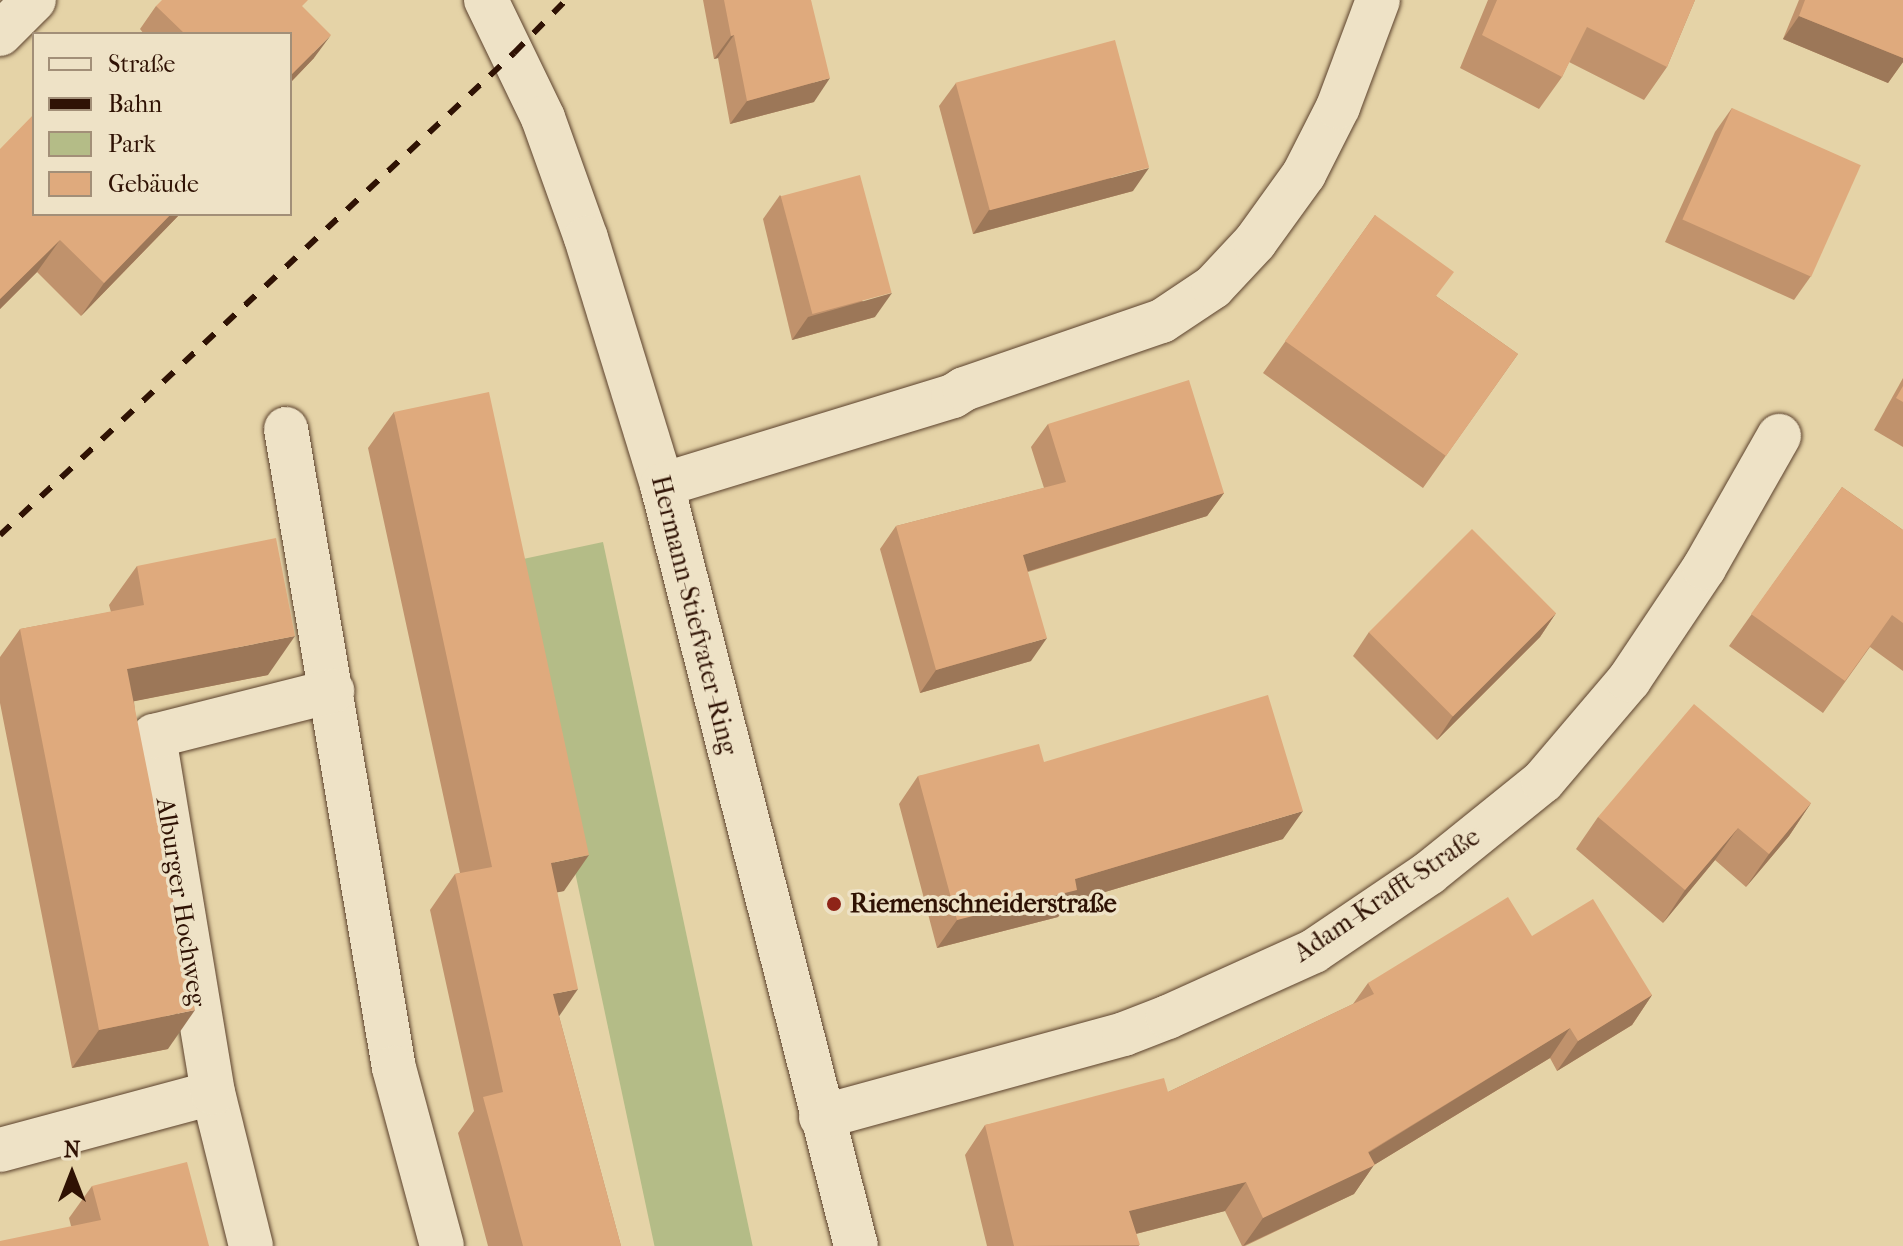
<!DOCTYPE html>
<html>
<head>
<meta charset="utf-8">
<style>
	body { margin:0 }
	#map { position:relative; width:1903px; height:1246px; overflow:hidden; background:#e5d3a7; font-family:"IM FELL French Canon",serif }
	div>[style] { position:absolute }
	.green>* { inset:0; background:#b4bc87; transform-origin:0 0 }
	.roads { filter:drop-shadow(0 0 2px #5c422d) drop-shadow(0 0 2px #5c422d) }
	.minor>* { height:44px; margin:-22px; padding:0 22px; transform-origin:22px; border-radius:22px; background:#eee2c6 }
	.rail>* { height:6px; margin-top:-3px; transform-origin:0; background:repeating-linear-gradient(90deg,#2f1204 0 14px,transparent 0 28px) }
	.wall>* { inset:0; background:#c0926c }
	.shaded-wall>* { inset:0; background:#9c7758 }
	.building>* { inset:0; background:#dfaa7d; transform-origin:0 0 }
	.dots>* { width:22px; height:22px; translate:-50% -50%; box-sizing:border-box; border:4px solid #eee2c6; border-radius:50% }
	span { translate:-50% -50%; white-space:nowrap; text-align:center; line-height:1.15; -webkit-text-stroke:7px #eee2c6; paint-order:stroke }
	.street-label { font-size:26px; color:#2f1204 }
	.poi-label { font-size:26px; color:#2f1204; font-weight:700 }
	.left { translate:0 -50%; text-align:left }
	.legend { position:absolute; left:32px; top:32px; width:260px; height:184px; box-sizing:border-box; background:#eee2c6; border:2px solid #a28f78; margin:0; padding:10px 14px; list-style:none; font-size:24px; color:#2f1204 }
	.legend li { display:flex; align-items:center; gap:16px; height:40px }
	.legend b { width:40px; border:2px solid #a28f78 }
	.north { position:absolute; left:32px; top:1134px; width:80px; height:80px; -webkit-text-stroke:6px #eee2c6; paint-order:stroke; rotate:0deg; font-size:22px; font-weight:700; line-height:32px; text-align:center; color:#2f1204 }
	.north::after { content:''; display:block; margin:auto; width:28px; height:36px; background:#2f1204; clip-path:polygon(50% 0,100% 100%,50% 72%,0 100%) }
</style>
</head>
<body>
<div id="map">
	<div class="green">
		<i style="left:603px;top:542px;width:720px;height:96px;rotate:78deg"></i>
	</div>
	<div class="roads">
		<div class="minor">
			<i style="left:486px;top:0;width:131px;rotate:64.2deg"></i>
			<i style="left:543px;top:118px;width:127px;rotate:70.3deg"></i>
			<i style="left:586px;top:238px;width:258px;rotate:72.9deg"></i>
			<i style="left:662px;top:485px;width:785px;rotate:75.7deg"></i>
			<i style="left:0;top:34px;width:48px;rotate:-45deg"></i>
			<i style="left:286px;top:429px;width:648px;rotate:80.41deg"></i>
			<i style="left:394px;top:1068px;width:184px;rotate:74.9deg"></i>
			<i style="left:662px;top:485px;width:304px;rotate:-17deg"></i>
			<i style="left:953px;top:396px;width:13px;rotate:-32deg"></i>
			<i style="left:964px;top:389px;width:209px;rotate:-19deg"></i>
			<i style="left:1162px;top:321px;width:61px;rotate:-33.7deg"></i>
			<i style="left:1213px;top:287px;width:62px;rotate:-47deg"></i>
			<i style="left:1255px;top:242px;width:84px;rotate:-54.2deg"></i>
			<i style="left:1304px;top:174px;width:75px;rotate:-63.1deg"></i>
			<i style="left:1338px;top:107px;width:114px;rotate:-69.5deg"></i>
			<i style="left:821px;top:1117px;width:314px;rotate:-15.3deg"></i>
			<i style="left:1124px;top:1034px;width:47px;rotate:-21.1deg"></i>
			<i style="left:1168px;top:1017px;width:160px;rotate:-24.3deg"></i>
			<i style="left:1314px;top:951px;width:139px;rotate:-34.1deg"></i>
			<i style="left:1429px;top:873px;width:146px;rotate:-38.9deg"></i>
			<i style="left:1543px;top:781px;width:133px;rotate:-49.6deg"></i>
			<i style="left:1629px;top:680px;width:135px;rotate:-56.2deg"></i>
			<i style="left:1704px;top:568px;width:152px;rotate:-60.4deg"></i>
			<i style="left:0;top:1150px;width:220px;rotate:-15deg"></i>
			<i style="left:251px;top:1246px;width:158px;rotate:-103.9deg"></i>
			<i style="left:213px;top:1093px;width:362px;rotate:-99.4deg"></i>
			<i style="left:154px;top:736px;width:184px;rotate:-14.2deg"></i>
		</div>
	</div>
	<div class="rail">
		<i style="left:0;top:535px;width:705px;rotate:-43.16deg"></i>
		<i style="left:514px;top:53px;width:74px;rotate:-45.5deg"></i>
	</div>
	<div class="wall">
		<i style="clip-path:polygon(703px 0,811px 0,814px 102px,730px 124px,718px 58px,714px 59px)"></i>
		<i style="clip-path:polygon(1488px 0,1695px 0,1667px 67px,1644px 100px,1569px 62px,1562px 77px,1539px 109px,1460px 68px)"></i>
		<i style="clip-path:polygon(1799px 0,1903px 0,1903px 62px,1888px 83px,1783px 39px)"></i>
		<i style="clip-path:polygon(156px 6px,304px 9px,314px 58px,290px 83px,290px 34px,144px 34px,140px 29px)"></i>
		<i style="clip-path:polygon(956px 83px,1133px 191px,973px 234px,939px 106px)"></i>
		<i style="clip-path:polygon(1732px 108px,1811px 276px,1794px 300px,1665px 242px,1715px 132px)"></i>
		<i style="clip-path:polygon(0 149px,34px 214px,180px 214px,81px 316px,37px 272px,0 309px)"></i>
		<i style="clip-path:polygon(780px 195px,875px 317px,792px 340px,763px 219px)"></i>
		<i style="clip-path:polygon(1375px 215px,1436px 296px,1518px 354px,1423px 488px,1263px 373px)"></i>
		<i style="clip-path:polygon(1903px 378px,1903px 447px,1874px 430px)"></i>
		<i style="clip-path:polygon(394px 412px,564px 891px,557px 892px,559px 1016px,621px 1246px,488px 1246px,458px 1133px,474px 1111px,430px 910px,455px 874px,460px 873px,368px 448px)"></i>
		<i style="clip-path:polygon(1048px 424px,1224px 493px,1207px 516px,1028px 572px,1031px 661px,920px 693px,880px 549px,896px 526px,1044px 488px,1031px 447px)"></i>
		<i style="clip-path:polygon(1842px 487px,1903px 530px,1903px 671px,1870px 647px,1823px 713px,1729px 646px)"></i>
		<i style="clip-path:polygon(137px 566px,268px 675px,134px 701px,168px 1049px,72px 1068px,0 703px,0 657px,20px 629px,111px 612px,109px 605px)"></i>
		<i style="clip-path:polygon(1556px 613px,1540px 637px,1437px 740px,1353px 656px,1369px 632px)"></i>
		<i style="clip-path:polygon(1044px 762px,1283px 839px,1068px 903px,1058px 917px,937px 948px,899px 804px,918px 776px)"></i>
		<i style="clip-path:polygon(1811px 803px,1789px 836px,1746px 887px,1715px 860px,1663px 923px,1576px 849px,1598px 817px)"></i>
		<i style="clip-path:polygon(1532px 936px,1652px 995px,1632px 1025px,1557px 1071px,1550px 1058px,1374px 1165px,1354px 1194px,1245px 1246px,1242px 1246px,1225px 1211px,1136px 1234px,1139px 1246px,987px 1246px,965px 1155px,985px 1125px,1168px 1092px,1353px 1004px,1368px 983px)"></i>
		<i style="clip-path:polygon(92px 1186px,209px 1246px,71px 1226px,69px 1218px)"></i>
	</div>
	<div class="shaded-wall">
		<i style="clip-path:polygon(1799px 16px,1903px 58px,1903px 62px,1888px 83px,1783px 39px)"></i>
		<i style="clip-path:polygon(331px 35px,314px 58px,290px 83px,290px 76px)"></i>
		<i style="clip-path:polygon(734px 35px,718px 58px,714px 59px,731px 36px)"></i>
		<i style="clip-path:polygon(830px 78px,814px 102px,730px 124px,747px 101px)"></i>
		<i style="clip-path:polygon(1149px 168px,1133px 191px,973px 234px,989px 210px)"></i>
		<i style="clip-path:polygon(171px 214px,180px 214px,81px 316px,104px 283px)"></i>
		<i style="clip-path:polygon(60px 240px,37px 272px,0 309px,0 299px)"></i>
		<i style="clip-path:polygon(892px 293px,875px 317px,792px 340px,808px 317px)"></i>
		<i style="clip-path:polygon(1224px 493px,1207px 516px,1006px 578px,1023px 555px)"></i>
		<i style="clip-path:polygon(1556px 613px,1540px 637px,1437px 740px,1453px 716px)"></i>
		<i style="clip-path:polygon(295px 636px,268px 675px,100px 708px,127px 669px)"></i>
		<i style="clip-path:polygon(1047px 638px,1031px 661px,920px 693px,936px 670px)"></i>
		<i style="clip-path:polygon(1811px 803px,1789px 836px,1746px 887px,1769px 854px)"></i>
		<i style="clip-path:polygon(1303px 811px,1283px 839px,1068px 903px,1058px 917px,937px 948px,957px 920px,1075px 879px)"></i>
		<i style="clip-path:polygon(1738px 828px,1715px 860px,1663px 923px,1685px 890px)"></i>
		<i style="clip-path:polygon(589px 855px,564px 891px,525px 899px,551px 863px)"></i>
		<i style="clip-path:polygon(578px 989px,553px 1025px,553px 994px)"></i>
		<i style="clip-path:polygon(1652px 995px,1632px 1025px,1557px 1071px,1578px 1041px)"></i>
		<i style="clip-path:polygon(195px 1010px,168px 1049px,72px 1068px,99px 1030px)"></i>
		<i style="clip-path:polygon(1570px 1028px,1550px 1058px,1374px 1165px,1354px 1194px,1243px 1246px,1263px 1218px)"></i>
		<i style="clip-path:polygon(1246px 1182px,1225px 1211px,1108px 1241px,1129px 1211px)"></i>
	</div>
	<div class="building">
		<i style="clip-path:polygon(162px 0,308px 0,302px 6px,331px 35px,290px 76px,290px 34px,185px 34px,156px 6px)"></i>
		<i style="clip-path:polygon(724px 0,811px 0,830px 78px,747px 101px,734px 35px,731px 36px)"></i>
		<i style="clip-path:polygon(1497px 0,1695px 0,1667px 67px,1587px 27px,1562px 77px,1482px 35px)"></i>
		<i style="clip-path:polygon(1805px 0,1903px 0,1903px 58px,1799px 16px)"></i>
		<i style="left:1115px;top:40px;width:132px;height:165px;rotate:75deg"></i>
		<i style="left:1732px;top:108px;width:141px;height:122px;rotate:24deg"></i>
		<i style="clip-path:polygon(34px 114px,34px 214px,171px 214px,104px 283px,60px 240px,0 299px,0 149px)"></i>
		<i style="left:860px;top:175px;width:122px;height:82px;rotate:75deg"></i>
		<i style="clip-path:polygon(1375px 215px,1454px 272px,1436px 296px,1518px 354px,1446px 456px,1285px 341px)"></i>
		<i style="clip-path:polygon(1189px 380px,1224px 493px,1023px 555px,1047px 638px,936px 670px,896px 526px,1066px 482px,1048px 424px)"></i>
		<i style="clip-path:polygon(1903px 386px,1903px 402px,1896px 398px)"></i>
		<i style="clip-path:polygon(489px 392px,589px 855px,551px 863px,578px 989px,553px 994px,621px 1246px,523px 1246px,483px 1097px,503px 1092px,455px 874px,492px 867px,394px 412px)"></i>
		<i style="clip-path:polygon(1842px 487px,1903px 530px,1903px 623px,1892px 615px,1845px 681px,1751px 614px)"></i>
		<i style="left:1472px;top:529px;width:119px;height:146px;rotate:45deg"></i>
		<i style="clip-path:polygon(276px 538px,295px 636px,127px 669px,195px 1010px,99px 1030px,20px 629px,144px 605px,137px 566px)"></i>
		<i style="clip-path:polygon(1268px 695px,1303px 811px,1075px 879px,1077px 890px,957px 920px,918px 776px,1039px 744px,1044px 762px)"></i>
		<i style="clip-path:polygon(1694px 704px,1811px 803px,1769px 854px,1738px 828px,1685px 890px,1598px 817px)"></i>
		<i style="clip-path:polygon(1508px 897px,1532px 936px,1593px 899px,1652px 995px,1578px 1041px,1570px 1028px,1368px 1152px,1375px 1165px,1263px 1218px,1246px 1182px,1129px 1211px,1140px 1245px,1014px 1246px,985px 1125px,1164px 1078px,1168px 1092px,1374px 994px,1368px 983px)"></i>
		<i style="clip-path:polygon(187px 1162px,209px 1246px,0 1246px,0 1241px,101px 1220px,92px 1186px)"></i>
	</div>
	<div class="dots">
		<i style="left:834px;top:904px;background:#8f2418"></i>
	</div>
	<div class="street-label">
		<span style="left:694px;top:615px;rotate:76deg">Hermann-Stiefvater-Ring</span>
		<span style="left:1387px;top:895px;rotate:-34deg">Adam-Krafft-Straße</span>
		<span style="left:181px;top:902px;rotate:81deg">Alburger Hochweg</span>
	</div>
	<div class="poi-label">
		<span class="left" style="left:850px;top:904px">Riemenschneiderstraße</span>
	</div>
	<ul class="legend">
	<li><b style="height:10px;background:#eee2c6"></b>Straße</li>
	<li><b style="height:10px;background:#2f1204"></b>Bahn</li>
	<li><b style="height:22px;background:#b4bc87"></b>Park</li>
	<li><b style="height:22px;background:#dfaa7d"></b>Gebäude</li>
	</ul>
	<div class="north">N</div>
</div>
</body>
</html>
